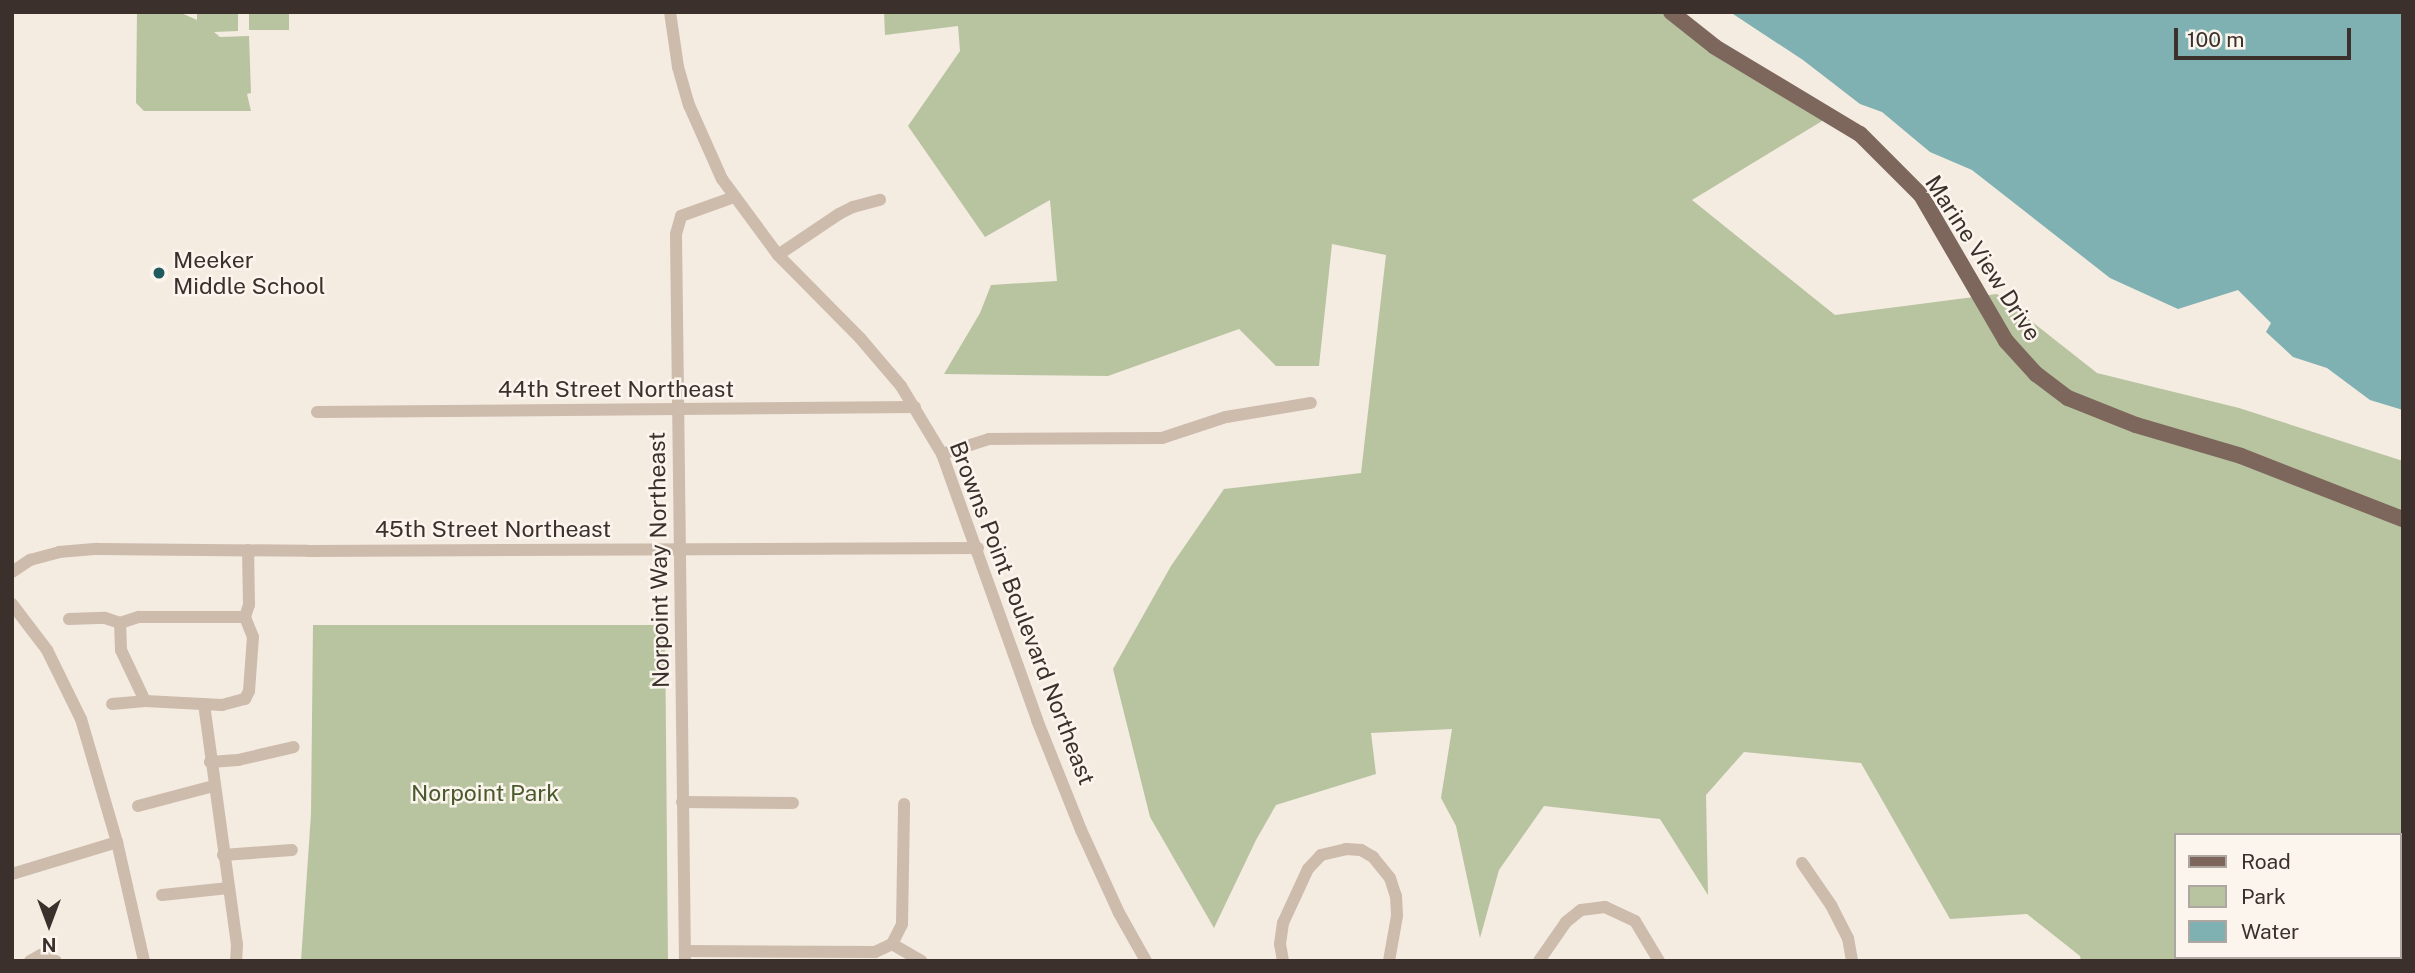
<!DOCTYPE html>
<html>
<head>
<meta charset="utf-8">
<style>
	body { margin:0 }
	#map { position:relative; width:2415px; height:973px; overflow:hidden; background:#f4ebe1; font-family:"Public Sans",sans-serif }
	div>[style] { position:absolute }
	.green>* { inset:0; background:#b8c4a0; transform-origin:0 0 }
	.water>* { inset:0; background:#7fb0b2 }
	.minor>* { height:12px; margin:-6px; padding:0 6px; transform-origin:6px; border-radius:6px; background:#cdbbac }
	.major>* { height:16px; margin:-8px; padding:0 8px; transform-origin:8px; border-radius:8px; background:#7d675c }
	.dots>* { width:19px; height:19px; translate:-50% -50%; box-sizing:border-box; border:4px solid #fbf5ee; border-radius:50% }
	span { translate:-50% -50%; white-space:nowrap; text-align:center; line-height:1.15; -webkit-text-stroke:5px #fbf5ee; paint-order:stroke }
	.street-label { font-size:23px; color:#3b302b }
	.poi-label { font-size:23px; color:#3b302b }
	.left { translate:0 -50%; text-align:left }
	.park-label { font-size:23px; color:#4a5a2e }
	.frame { position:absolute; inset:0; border:14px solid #3b302b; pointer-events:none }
	.legend { position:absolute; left:2174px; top:833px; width:228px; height:126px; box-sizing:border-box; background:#fbf5ee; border:2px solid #aea6a0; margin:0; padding:9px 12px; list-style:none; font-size:21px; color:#3b302b }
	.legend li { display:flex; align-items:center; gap:14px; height:35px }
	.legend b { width:35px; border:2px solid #aea6a0 }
	.north { position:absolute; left:14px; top:889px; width:70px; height:70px; -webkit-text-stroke:5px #fbf5ee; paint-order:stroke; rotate:180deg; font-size:19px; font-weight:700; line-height:28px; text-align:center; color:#3b302b }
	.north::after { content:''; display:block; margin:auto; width:24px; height:32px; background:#3b302b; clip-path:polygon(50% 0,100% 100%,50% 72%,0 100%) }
	.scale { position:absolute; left:2174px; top:28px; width:177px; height:32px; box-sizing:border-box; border:4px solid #3b302b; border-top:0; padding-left:9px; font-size:21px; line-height:24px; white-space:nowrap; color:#3b302b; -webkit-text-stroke:5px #fbf5ee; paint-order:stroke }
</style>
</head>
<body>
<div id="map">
	<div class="green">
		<i style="clip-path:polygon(137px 12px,179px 12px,197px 20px,197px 12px,238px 12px,238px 31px,214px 32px,220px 37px,249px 36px,251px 93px,247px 94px,251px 111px,144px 111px,136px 103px)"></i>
		<i style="left:249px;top:12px;width:40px;height:18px"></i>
		<i style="clip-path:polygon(884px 12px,1683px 12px,1715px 47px,1832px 115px,1692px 200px,1835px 315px,1997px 294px,2097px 373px,2239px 408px,2403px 461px,2403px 961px,2381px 957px,2399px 957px,2399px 835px,2175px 835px,2175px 957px,2183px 957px,2180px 961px,2081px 961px,2080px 956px,2027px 914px,1950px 919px,1861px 763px,1744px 752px,1706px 795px,1708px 895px,1660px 819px,1544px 806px,1499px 870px,1480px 938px,1456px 826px,1441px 798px,1452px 729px,1371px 733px,1376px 774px,1276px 805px,1256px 840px,1214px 928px,1150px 817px,1113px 669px,1171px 566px,1224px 489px,1361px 473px,1386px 255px,1332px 244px,1319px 366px,1276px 366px,1239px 329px,1108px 376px,944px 374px,980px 313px,991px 285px,1057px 281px,1050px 200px,985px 237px,908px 126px,960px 51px,958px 26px,885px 35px)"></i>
		<i style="clip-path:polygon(313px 625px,665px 625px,668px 961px,301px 961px,311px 814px)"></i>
	</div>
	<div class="water">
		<i style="clip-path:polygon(1730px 12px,2403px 12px,2403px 410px,2370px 400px,2327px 368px,2293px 357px,2266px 332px,2271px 323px,2238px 290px,2178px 309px,2110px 278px,1972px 170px,1930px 152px,1882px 112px,1860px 104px,1803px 60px)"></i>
	</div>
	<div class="minor">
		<i style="left:670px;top:12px;width:56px;rotate:81.7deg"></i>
		<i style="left:678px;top:67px;width:40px;rotate:74deg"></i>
		<i style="left:689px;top:105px;width:81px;rotate:66deg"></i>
		<i style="left:722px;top:179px;width:94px;rotate:53.6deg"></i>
		<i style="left:778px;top:255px;width:117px;rotate:45.3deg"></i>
		<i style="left:860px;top:338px;width:63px;rotate:49.5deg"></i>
		<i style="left:901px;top:386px;width:79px;rotate:58.9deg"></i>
		<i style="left:942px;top:454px;width:282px;rotate:70.3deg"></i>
		<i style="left:1037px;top:720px;width:118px;rotate:68.2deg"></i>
		<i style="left:1081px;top:830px;width:91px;rotate:65.4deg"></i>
		<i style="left:1119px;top:913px;width:55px;rotate:60.6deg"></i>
		<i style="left:778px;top:255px;width:73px;rotate:-33.9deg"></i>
		<i style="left:839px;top:214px;width:16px;rotate:-27deg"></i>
		<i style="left:853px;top:207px;width:28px;rotate:-15deg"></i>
		<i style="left:317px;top:412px;width:598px;rotate:-0.48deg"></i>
		<i style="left:942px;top:454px;width:49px;rotate:-17.7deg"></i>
		<i style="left:989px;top:439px;width:173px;rotate:-0.3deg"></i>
		<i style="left:1162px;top:438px;width:67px;rotate:-18.2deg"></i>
		<i style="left:1226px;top:417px;width:86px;rotate:-9.4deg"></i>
		<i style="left:12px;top:572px;width:22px;rotate:-34deg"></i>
		<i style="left:30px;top:560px;width:30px;rotate:-15deg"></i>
		<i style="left:59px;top:552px;width:38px;rotate:-5deg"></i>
		<i style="left:97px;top:549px;width:211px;rotate:0.5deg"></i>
		<i style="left:308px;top:551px;width:670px;rotate:-0.26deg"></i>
		<i style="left:12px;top:604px;width:58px;rotate:52.7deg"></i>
		<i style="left:47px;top:650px;width:77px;rotate:63.8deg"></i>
		<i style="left:81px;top:719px;width:128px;rotate:73.7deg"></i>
		<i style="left:117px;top:842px;width:122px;rotate:77.2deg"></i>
		<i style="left:245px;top:617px;width:13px;rotate:-72deg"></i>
		<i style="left:249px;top:605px;width:55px;rotate:-91deg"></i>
		<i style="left:69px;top:619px;width:36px;rotate:-2deg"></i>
		<i style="left:105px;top:618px;width:16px;rotate:18deg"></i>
		<i style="left:145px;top:701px;width:56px;rotate:-115.2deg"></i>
		<i style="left:121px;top:650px;width:27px;rotate:-92deg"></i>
		<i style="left:120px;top:623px;width:20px;rotate:-18deg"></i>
		<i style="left:139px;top:617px;width:106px"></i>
		<i style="left:112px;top:704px;width:33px;rotate:-5deg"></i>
		<i style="left:145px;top:701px;width:77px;rotate:3deg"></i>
		<i style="left:222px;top:705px;width:24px;rotate:-15deg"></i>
		<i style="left:245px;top:699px;width:9px;rotate:-63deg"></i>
		<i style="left:249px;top:691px;width:54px;rotate:-85.8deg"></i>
		<i style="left:253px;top:637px;width:22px;rotate:-112deg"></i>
		<i style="left:204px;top:704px;width:242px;rotate:82.2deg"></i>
		<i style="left:237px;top:944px;width:17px;rotate:93deg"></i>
		<i style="left:210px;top:762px;width:28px;rotate:-4deg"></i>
		<i style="left:238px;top:760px;width:57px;rotate:-13.1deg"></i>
		<i style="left:682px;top:802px;width:111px;rotate:0.5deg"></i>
		<i style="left:138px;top:806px;width:78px;rotate:-14.9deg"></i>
		<i style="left:223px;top:855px;width:69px;rotate:-4.1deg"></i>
		<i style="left:1802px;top:863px;width:51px;rotate:55.4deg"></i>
		<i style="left:1831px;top:905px;width:37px;rotate:63deg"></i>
		<i style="left:1848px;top:938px;width:23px;rotate:80deg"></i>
		<i style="left:12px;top:874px;width:110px;rotate:-16.9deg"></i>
		<i style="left:162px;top:895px;width:67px;rotate:-6deg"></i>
		<i style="left:892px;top:944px;width:34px;rotate:30deg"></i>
		<i style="left:685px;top:951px;width:190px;rotate:0.3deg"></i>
		<i style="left:875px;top:952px;width:19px;rotate:-25deg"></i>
		<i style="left:892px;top:944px;width:22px;rotate:-63deg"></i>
		<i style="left:902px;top:924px;width:120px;rotate:-89deg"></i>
		<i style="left:30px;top:961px;width:13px;rotate:-29deg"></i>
		<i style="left:41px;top:955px;width:16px;rotate:22deg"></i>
		<i style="left:685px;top:961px;width:727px;rotate:-90.71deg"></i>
		<i style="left:676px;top:234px;width:19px;rotate:-74deg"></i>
		<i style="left:681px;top:216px;width:56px;rotate:-19.7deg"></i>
		<i style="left:1283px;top:961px;width:17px;rotate:-100deg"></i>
		<i style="left:1280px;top:944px;width:21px;rotate:-82deg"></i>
		<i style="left:1283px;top:923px;width:60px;rotate:-65.2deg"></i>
		<i style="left:1308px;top:869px;width:19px;rotate:-47deg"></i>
		<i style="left:1321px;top:855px;width:26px;rotate:-13deg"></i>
		<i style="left:1346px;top:849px;width:15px;rotate:4deg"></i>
		<i style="left:1361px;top:850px;width:14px;rotate:30deg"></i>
		<i style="left:1373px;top:857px;width:27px;rotate:51deg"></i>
		<i style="left:1390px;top:878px;width:19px;rotate:72deg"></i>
		<i style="left:1396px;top:896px;width:20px;rotate:87deg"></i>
		<i style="left:1397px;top:916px;width:46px;rotate:100.1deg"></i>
		<i style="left:1539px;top:961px;width:47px;rotate:-55.3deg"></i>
		<i style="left:1566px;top:922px;width:19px;rotate:-39deg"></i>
		<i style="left:1581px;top:910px;width:24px;rotate:-7deg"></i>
		<i style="left:1605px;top:907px;width:33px;rotate:25deg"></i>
		<i style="left:1635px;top:921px;width:47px;rotate:59deg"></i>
	</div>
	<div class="major">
		<i style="left:1671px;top:12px;width:56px;rotate:38.5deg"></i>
		<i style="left:1715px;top:47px;width:169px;rotate:31deg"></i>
		<i style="left:1860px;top:134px;width:86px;rotate:45deg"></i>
		<i style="left:1921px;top:195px;width:169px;rotate:59.8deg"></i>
		<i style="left:2006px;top:341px;width:45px;rotate:47.7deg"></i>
		<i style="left:2036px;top:374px;width:40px;rotate:37deg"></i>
		<i style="left:2068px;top:398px;width:73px;rotate:21.7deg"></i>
		<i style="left:2136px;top:425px;width:109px;rotate:16.4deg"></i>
		<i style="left:2241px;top:456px;width:174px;rotate:21.3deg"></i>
	</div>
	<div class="dots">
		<i style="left:159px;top:273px;background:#1f5a5e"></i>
	</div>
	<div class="street-label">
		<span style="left:1983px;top:258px;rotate:57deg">Marine View Drive</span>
		<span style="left:616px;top:389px">44th Street Northeast</span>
		<span style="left:493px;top:529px">45th Street Northeast</span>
		<span style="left:659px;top:560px;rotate:-91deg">Norpoint Way Northeast</span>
		<span style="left:1022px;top:613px;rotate:69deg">Browns Point Boulevard Northeast</span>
	</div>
	<div class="poi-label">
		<span class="left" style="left:173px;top:273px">Meeker<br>Middle School</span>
	</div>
	<div class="park-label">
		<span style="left:485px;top:793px">Norpoint Park</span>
	</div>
	<div class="frame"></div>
	<ul class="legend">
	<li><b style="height:9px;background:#7d675c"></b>Road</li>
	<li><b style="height:19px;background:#b8c4a0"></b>Park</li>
	<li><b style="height:19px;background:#7fb0b2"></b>Water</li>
	</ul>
	<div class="north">N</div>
	<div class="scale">100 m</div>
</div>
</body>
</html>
